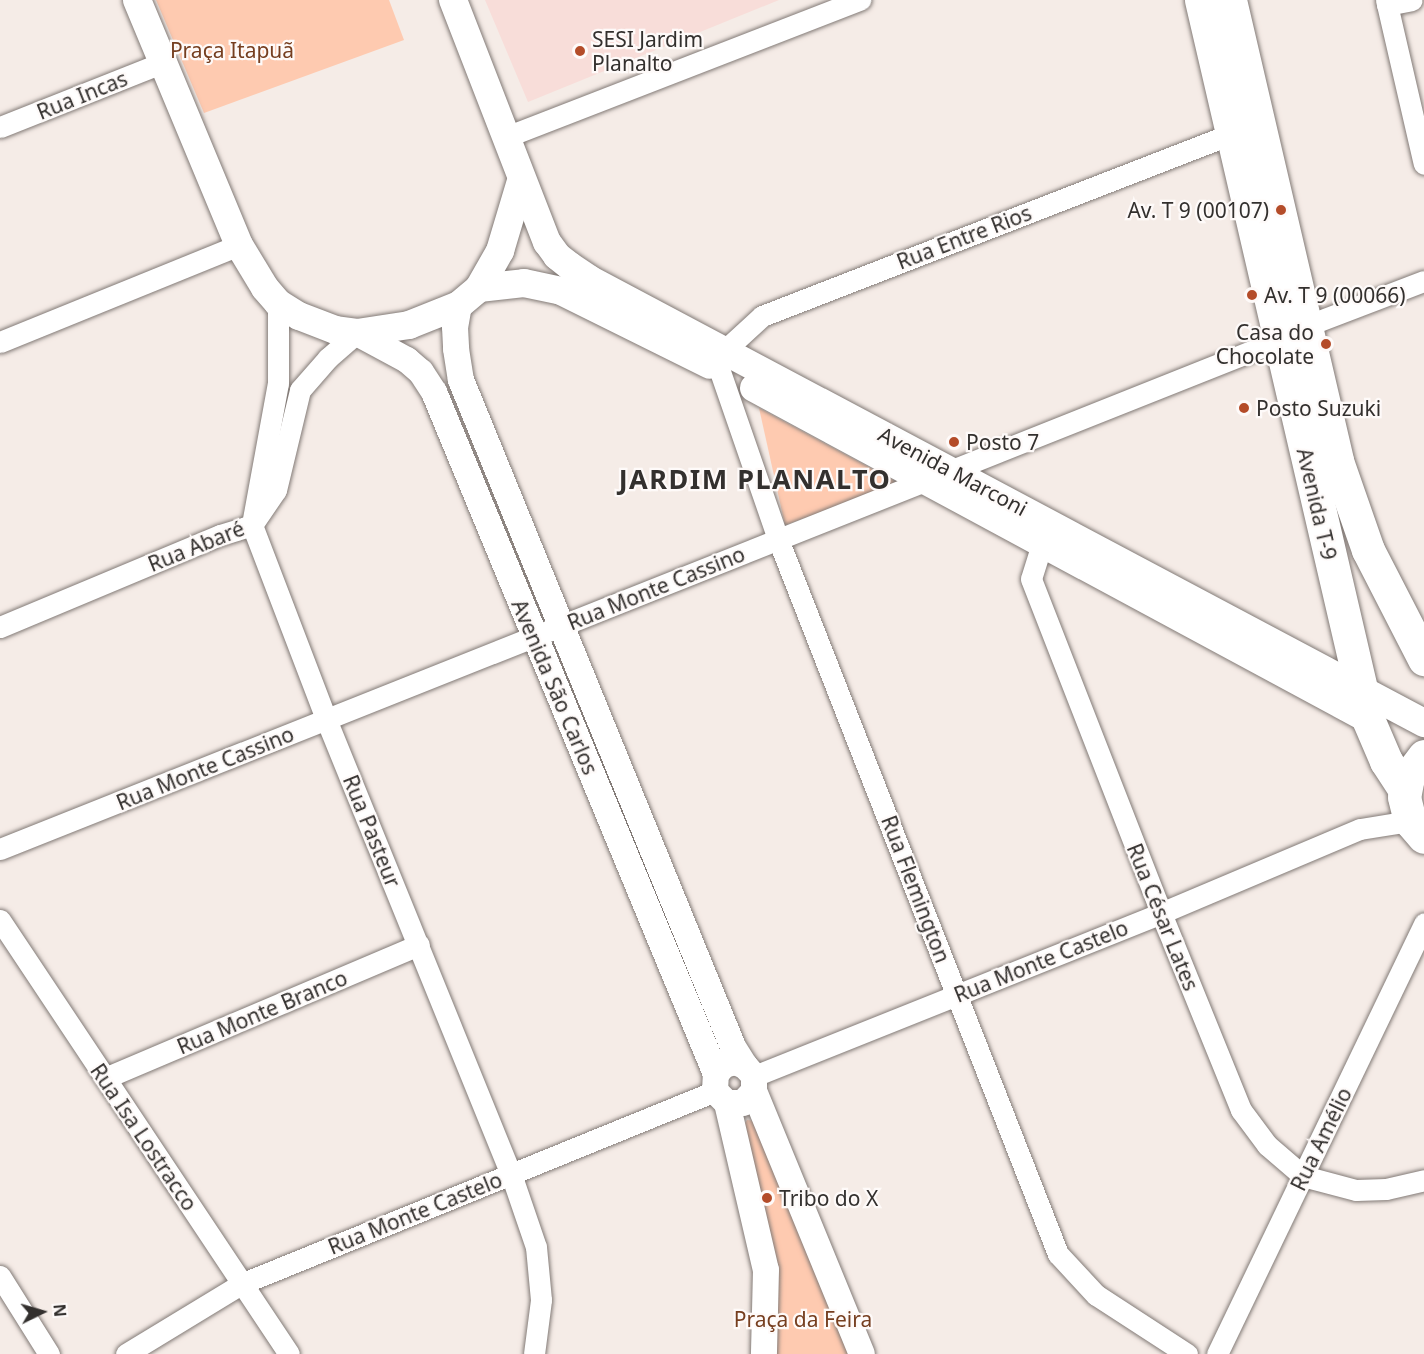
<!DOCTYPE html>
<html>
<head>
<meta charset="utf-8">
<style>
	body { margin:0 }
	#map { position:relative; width:1424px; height:1354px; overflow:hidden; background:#f5ece7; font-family:"Noto Sans",sans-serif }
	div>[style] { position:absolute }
	.education>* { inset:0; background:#f8ddd9 }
	.green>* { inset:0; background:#fecab0 }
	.roads { filter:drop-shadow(0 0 2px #827a76) drop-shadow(0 0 2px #827a76) }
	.minor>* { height:21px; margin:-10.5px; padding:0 10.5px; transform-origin:10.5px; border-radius:10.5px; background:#fff }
	.tertiary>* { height:26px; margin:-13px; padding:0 13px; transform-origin:13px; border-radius:13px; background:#fff }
	.secondary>* { height:28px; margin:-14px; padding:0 14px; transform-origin:14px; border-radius:14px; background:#fff }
	.primary>* { height:33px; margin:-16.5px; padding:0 16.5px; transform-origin:16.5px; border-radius:16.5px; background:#fff }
	.dots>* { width:16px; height:16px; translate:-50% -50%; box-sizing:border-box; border:3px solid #fefaf9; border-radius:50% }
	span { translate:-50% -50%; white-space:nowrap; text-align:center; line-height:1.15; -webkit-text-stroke:4.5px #fefaf9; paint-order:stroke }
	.poi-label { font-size:21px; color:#33302e }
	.left { translate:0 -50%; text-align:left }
	.right { translate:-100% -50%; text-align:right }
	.park-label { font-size:21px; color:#763e1f }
	.street-label { font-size:21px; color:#33302e }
	.district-label { font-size:27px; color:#33302e; font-weight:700; letter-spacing:1.5px }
	.north { position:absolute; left:12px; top:1282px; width:60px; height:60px; -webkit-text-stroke:4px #fefaf9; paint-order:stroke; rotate:85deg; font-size:16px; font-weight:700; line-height:24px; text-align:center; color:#33302e }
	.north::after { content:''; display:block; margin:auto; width:21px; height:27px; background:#33302e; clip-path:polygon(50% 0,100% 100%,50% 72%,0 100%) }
</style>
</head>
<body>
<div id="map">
	<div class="education">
		<i style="clip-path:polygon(485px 0,779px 0,528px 102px)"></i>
	</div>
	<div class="green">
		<i style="clip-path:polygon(156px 0,389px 0,404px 40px,204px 113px)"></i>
		<i style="clip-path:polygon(759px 408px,900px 484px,785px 525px)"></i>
		<i style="clip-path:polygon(747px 1120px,756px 1121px,853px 1354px,770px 1354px,742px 1129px)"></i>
	</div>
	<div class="roads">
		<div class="minor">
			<i style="left:1386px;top:0;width:168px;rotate:77deg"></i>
			<i style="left:1387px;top:5px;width:25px;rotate:-11deg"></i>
			<i style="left:0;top:127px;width:176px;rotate:-21.6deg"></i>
			<i style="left:506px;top:137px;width:380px;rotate:-21.2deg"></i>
			<i style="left:1306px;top:326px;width:126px;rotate:-20.9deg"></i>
			<i style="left:0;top:342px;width:258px;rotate:-22.1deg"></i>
			<i style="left:253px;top:519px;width:138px;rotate:-79.6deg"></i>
			<i style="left:278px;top:383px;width:80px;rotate:-90deg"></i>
			<i style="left:252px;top:525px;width:208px;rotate:69.1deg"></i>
			<i style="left:326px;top:719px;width:491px;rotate:67.9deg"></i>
			<i style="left:511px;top:1174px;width:77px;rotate:71.1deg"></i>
			<i style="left:536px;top:1247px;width:53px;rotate:84.6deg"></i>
			<i style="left:541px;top:1300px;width:54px;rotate:97.4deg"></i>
			<i style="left:252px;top:525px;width:42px;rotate:-55.6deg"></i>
			<i style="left:276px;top:490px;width:103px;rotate:-76.5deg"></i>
			<i style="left:300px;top:390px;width:43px;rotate:-48.8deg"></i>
			<i style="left:328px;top:358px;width:38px;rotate:-41deg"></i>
			<i style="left:1046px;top:531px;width:50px;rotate:107.4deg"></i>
			<i style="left:1031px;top:579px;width:358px;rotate:68.7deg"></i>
			<i style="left:1161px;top:913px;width:213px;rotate:67.9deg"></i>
			<i style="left:1241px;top:1110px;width:44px;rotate:53.4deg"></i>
			<i style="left:1267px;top:1145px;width:48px;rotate:40.7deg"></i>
			<i style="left:1303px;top:1176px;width:55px;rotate:14.8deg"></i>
			<i style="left:1356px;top:1190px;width:30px;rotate:-2deg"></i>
			<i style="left:1386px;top:1189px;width:39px;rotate:-13deg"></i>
			<i style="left:0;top:627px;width:238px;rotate:-22.7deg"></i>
			<i style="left:220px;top:535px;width:34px;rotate:-17deg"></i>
			<i style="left:0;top:849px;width:1377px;rotate:-21.7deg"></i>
			<i style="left:0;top:920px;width:521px;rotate:56.34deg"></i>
			<i style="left:754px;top:1076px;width:438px;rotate:-21.8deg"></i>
			<i style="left:1161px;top:913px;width:216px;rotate:-22.9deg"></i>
			<i style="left:1360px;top:829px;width:51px;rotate:-9.1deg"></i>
			<i style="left:105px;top:1078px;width:341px;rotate:-23deg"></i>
			<i style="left:0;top:1276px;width:92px;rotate:57.9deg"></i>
			<i style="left:126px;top:1354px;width:135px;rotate:-31.3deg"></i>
			<i style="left:241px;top:1284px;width:512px;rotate:-22.15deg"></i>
			<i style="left:1187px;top:1354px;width:108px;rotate:-147deg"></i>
			<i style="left:1096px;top:1295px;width:56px;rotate:-132.8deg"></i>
			<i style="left:1058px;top:1254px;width:768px;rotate:-111.39deg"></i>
			<i style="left:778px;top:539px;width:180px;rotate:-109.1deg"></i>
			<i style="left:719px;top:369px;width:20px;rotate:-72deg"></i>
			<i style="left:725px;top:350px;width:50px;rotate:-42.6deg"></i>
			<i style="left:762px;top:316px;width:503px;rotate:-21.21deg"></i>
			<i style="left:1217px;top:1354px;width:478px;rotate:-64.3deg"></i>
		</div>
		<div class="tertiary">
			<i style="left:459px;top:305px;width:22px;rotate:100deg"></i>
			<i style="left:455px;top:327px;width:22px;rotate:87deg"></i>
			<i style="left:456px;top:349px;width:31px;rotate:81deg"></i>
			<i style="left:461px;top:380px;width:720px;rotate:67.81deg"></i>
			<i style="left:733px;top:1047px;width:22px;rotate:58deg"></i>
			<i style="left:357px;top:333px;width:57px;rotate:28.4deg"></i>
			<i style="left:407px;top:360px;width:18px;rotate:41deg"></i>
			<i style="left:421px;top:372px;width:24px;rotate:57deg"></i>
			<i style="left:434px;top:392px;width:738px;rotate:67.54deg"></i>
			<i style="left:754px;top:1091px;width:16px;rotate:133deg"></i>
			<i style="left:743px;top:1103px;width:16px;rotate:180deg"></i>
			<i style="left:727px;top:1103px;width:17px;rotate:-135deg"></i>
			<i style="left:715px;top:1091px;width:17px;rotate:-87deg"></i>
			<i style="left:716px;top:1074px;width:12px;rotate:-48deg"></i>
			<i style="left:724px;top:1065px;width:11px;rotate:-15deg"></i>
			<i style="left:735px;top:1062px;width:11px;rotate:22deg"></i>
			<i style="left:745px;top:1066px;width:13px;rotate:48deg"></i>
			<i style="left:754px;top:1076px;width:15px;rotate:90deg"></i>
			<i style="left:754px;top:1091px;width:284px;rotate:67.7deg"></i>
			<i style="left:727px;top:1103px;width:171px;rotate:76.9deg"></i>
			<i style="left:766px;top:1270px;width:84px;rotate:91.4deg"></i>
		</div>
		<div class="secondary">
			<i style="left:137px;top:0;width:265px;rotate:67.4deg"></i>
			<i style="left:239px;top:245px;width:50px;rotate:58.8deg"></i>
			<i style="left:265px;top:288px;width:20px;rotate:49deg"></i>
			<i style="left:278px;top:303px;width:25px;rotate:32deg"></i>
			<i style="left:299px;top:316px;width:40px;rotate:21deg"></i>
			<i style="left:336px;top:330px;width:21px;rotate:8deg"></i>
			<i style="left:357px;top:333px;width:53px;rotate:-8.7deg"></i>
			<i style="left:409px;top:325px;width:54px;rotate:-21.8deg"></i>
			<i style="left:459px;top:305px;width:26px;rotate:-40deg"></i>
			<i style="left:479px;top:288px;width:43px;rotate:-60.4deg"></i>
			<i style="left:500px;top:251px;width:73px;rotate:-73.3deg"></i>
			<i style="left:453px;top:0;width:260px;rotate:68.8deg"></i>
			<i style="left:547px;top:242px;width:17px;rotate:54deg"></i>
			<i style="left:557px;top:256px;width:16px;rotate:38deg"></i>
			<i style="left:570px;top:266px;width:23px;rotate:34deg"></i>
			<i style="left:589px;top:279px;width:946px;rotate:28deg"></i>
			<i style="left:479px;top:288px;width:45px;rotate:-6.3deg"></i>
			<i style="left:524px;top:283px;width:38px;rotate:12deg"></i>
			<i style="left:561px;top:291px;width:166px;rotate:26.4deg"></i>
			<i style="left:754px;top:388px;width:698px;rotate:28.33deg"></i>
		</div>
		<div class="primary">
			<i style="left:1201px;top:0;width:738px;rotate:76.92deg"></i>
			<i style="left:1368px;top:719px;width:46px;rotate:66.8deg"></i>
			<i style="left:1386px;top:761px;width:35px;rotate:57deg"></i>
			<i style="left:1230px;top:0;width:473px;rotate:76.9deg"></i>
			<i style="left:1337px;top:461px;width:94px;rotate:70.8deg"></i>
			<i style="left:1368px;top:550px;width:123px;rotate:62.8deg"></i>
			<i style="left:1424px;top:756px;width:26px;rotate:127deg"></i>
			<i style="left:1408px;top:777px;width:20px;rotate:101deg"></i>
			<i style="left:1404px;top:797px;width:25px;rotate:76deg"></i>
			<i style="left:1410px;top:821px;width:21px;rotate:49deg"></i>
		</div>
	</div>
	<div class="dots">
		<i style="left:580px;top:51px;background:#b44c29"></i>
		<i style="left:1281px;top:210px;background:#b44c29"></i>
		<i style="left:1252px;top:295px;background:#b44c29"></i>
		<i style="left:1326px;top:344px;background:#b44c29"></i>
		<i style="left:1244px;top:408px;background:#b44c29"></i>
		<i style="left:954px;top:442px;background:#b44c29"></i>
		<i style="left:767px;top:1198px;background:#b44c29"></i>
	</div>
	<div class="poi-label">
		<span class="left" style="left:592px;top:51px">SESI Jardim<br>Planalto</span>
		<span class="right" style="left:1269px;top:210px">Av. T 9 (00107)</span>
		<span class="left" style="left:1264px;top:295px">Av. T 9 (00066)</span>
		<span class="right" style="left:1314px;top:344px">Casa do<br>Chocolate</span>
		<span class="left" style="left:1256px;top:408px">Posto Suzuki</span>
		<span class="left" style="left:966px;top:442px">Posto 7</span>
		<span class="left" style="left:779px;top:1198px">Tribo do X</span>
	</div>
	<div class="park-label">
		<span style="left:232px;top:50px">Praça Itapuã</span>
		<span style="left:803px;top:1319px">Praça da Feira</span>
	</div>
	<div class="street-label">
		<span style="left:82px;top:95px;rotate:-22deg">Rua Incas</span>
		<span style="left:964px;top:237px;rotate:-21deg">Rua Entre Rios</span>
		<span style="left:953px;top:471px;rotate:28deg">Avenida Marconi</span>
		<span style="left:1317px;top:504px;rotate:77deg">Avenida T-9</span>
		<span style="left:196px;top:546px;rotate:-22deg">Rua Abaré</span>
		<span style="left:656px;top:588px;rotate:-22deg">Rua Monte Cassino</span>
		<span style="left:555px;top:687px;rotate:67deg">Avenida São Carlos</span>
		<span style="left:205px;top:768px;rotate:-22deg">Rua Monte Cassino</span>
		<span style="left:372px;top:831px;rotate:68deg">Rua Pasteur</span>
		<span style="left:916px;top:889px;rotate:69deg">Rua Flemington</span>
		<span style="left:1163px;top:917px;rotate:68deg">Rua César Lates</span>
		<span style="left:1041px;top:961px;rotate:-22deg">Rua Monte Castelo</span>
		<span style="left:262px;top:1012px;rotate:-23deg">Rua Monte Branco</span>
		<span style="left:144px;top:1137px;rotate:56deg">Rua Isa Lostracco</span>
		<span style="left:1321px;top:1139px;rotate:-64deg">Rua Amélio</span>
		<span style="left:415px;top:1213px;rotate:-22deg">Rua Monte Castelo</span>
	</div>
	<div class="district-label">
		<span style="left:755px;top:479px">JARDIM PLANALTO</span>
	</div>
	<div class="north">N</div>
</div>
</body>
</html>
